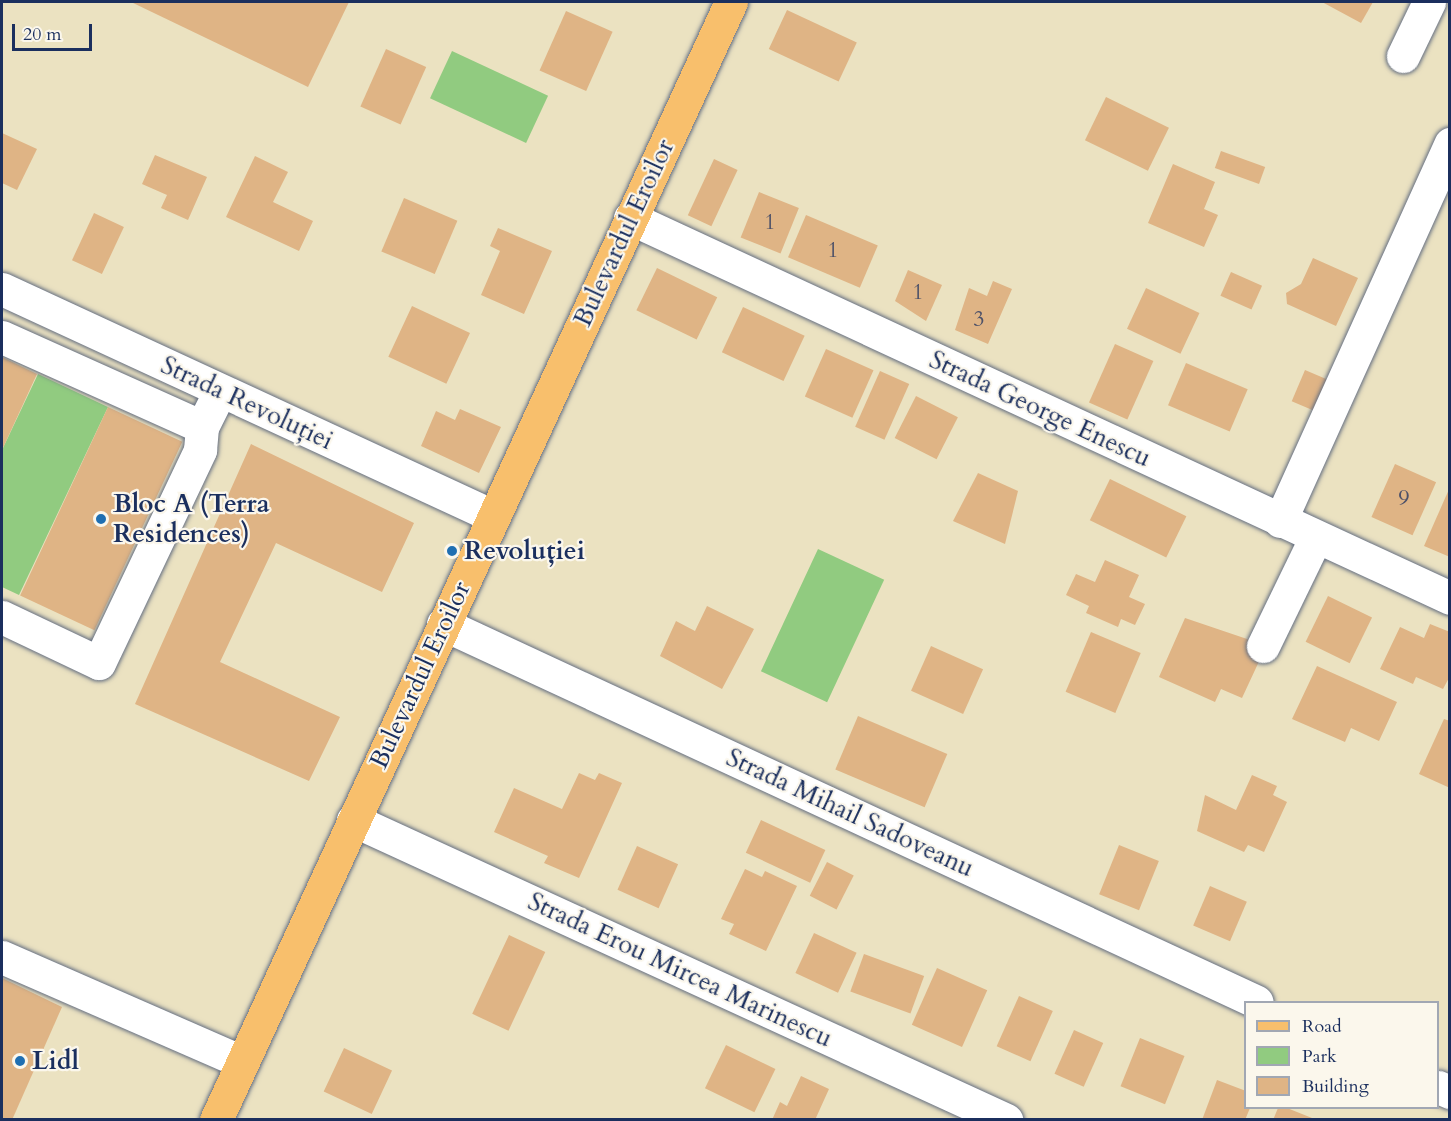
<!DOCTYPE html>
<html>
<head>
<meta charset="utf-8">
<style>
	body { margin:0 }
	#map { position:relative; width:1451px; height:1121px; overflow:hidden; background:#ebe2c1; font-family:Cardo,serif }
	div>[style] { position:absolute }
	.green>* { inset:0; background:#91cb80; transform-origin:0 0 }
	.building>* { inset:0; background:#dfb485; transform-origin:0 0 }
	.roads { filter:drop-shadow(0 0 2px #646e81) drop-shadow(0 0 2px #646e81) }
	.minor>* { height:33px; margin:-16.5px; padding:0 16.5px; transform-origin:16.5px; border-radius:16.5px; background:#fff }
	.major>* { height:33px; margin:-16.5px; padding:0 16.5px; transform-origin:16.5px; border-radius:16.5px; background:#f8bf6c }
	.dots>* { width:16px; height:16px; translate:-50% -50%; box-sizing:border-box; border:3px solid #fbf7ec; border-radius:50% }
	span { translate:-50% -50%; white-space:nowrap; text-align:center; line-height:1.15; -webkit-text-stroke:4.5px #fbf7ec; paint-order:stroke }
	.number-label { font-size:22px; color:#4c5068 }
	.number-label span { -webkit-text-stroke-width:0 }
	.street-label { font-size:26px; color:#1b2f5e }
	.poi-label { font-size:26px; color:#1b2f5e; font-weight:700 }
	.left { translate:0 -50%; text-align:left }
	.frame { position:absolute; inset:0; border:3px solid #1b2f5e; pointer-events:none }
	.legend { position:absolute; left:1244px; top:1001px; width:195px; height:108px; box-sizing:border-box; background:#fbf7ec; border:2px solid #a1a7b3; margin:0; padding:8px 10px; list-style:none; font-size:18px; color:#1b2f5e }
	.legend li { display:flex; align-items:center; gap:12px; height:30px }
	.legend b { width:30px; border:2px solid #a1a7b3 }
	.scale { position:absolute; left:12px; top:24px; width:80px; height:27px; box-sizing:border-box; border:3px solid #1b2f5e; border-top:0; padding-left:8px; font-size:18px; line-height:21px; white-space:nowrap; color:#1b2f5e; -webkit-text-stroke:4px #fbf7ec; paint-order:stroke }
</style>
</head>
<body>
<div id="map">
	<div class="green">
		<i style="left:452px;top:51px;width:106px;height:52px;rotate:25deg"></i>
		<i style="clip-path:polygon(38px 374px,108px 407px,19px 595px,2px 587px,2px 450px)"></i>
		<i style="left:818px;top:549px;width:73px;height:135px;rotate:25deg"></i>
	</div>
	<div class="building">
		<i style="clip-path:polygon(131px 2px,349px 2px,308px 87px)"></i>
		<i style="clip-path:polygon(1322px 2px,1373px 2px,1361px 23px)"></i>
		<i style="left:787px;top:10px;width:77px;height:43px;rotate:25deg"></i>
		<i style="left:566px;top:11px;width:51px;height:65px;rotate:24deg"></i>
		<i style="left:386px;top:49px;width:44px;height:63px;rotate:24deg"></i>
		<i style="left:1106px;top:97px;width:70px;height:48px;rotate:26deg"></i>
		<i style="clip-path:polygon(2px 133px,37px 149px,17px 190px,2px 183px)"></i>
		<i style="left:1221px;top:151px;width:47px;height:18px;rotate:20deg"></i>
		<i style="clip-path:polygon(155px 155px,207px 177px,188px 220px,161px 208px,167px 195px,142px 184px)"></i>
		<i style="clip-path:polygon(255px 156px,288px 172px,273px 202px,313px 221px,299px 251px,226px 217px)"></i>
		<i style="left:714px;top:159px;width:26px;height:62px;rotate:25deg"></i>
		<i style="clip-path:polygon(1173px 164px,1215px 182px,1204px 209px,1218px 215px,1204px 247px,1148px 223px)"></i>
		<i style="left:759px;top:192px;width:43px;height:49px;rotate:22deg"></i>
		<i style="left:404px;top:198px;width:58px;height:58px;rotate:23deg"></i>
		<i style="left:94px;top:213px;width:33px;height:52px;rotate:25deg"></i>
		<i style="left:806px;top:215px;width:78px;height:46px;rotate:23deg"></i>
		<i style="clip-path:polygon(498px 228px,552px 251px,524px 314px,481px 295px,500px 251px,490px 246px)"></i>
		<i style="clip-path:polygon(1313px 258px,1358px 278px,1336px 326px,1287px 304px,1286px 293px,1301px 284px)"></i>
		<i style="left:657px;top:268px;width:67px;height:47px;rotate:26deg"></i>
		<i style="clip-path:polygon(908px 270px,942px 285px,926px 321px,895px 301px)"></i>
		<i style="left:1231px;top:272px;width:34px;height:26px;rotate:24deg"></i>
		<i style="clip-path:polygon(993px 281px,1012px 289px,988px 344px,955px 330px,969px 288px,987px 296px)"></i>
		<i style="left:1146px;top:288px;width:59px;height:45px;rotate:25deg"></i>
		<i style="left:412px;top:306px;width:64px;height:56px;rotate:25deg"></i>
		<i style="left:743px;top:307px;width:68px;height:50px;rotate:25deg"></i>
		<i style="left:1115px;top:344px;width:42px;height:64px;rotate:24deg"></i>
		<i style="left:826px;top:349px;width:52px;height:52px;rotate:24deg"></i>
		<i style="clip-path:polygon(2px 357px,37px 374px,2px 450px)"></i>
		<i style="left:1186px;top:363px;width:67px;height:46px;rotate:23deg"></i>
		<i style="left:1305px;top:370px;width:30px;height:34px;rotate:23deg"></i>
		<i style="left:880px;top:371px;width:32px;height:61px;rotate:24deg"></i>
		<i style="left:916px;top:396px;width:47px;height:47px;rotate:27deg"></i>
		<i style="left:108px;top:407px;width:82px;height:208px;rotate:25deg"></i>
		<i style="clip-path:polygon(460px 409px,501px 427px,479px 473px,421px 446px,436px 411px,455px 420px)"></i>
		<i style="clip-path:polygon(251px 444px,414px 523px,382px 592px,276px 543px,220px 662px,340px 717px,309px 781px,135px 704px)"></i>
		<i style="left:1395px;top:464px;width:45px;height:58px;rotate:24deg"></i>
		<i style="clip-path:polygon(978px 473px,1018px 491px,1005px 544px,953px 521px)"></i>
		<i style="left:1110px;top:479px;width:85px;height:46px;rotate:26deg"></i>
		<i style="clip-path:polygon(1450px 487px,1450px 557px,1424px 546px)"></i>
		<i style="clip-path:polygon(1105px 560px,1139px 575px,1129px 597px,1145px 604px,1135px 625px,1121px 619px,1118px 627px,1086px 613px,1089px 606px,1066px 595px,1076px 574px,1095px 582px)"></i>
		<i style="left:1328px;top:596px;width:49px;height:51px;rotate:26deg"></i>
		<i style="clip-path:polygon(707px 606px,754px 629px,722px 689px,660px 656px,676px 621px,695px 631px)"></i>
		<i style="clip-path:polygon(1185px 618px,1250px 640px,1246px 648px,1262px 655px,1242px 698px,1221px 689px,1215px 702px,1159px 677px)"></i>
		<i style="clip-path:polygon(1430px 624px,1450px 632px,1450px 676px,1443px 689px,1416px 677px,1413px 684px,1380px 669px,1400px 627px,1424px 638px)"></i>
		<i style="left:1091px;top:632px;width:54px;height:65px;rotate:23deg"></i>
		<i style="left:931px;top:646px;width:57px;height:49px;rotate:24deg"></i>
		<i style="clip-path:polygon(1317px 666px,1397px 702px,1379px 741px,1351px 728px,1345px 742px,1292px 719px)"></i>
		<i style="left:858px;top:716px;width:97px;height:58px;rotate:23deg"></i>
		<i style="clip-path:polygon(1444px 719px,1450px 721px,1450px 788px,1419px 774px)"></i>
		<i style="clip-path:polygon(579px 773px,595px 780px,599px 773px,622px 783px,579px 878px,544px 863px,548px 856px,494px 832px,514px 788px,562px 809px)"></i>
		<i style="clip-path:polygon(1252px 775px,1277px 786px,1273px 795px,1287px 802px,1264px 852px,1248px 845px,1244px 852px,1197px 831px,1205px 795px,1236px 810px)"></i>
		<i style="left:761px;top:820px;width:71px;height:36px;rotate:25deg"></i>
		<i style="left:1119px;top:845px;width:43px;height:53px;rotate:22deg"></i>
		<i style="left:637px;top:846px;width:45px;height:48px;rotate:24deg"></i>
		<i style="left:827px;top:862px;width:30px;height:38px;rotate:27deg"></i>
		<i style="clip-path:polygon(745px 869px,762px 877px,765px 871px,797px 886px,766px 951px,729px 934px,734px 924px,721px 919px)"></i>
		<i style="left:1210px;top:886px;width:40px;height:43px;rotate:23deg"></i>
		<i style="left:814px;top:933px;width:47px;height:44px;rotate:25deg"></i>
		<i style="left:509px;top:935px;width:40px;height:87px;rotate:25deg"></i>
		<i style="left:864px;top:954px;width:64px;height:40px;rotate:20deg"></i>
		<i style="left:937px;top:968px;width:55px;height:62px;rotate:24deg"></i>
		<i style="clip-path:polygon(2px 978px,62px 1007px,12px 1120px,2px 1120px)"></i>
		<i style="left:1019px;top:996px;width:37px;height:55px;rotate:24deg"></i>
		<i style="left:1074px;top:1030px;width:32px;height:48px;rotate:24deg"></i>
		<i style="left:1140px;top:1038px;width:48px;height:52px;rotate:22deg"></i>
		<i style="left:726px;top:1045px;width:55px;height:48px;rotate:26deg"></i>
		<i style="left:344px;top:1048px;width:53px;height:48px;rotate:25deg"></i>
		<i style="clip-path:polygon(801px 1076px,829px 1089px,815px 1120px,772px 1120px,780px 1102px,787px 1106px)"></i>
		<i style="clip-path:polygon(1217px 1080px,1246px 1091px,1250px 1108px,1245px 1120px,1202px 1120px)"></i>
		<i style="clip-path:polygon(1278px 1108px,1287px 1108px,1317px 1120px,1273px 1120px)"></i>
	</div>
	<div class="roads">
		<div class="minor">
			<i style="left:1403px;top:56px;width:60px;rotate:-64.3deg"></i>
			<i style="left:630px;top:218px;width:904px;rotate:24.86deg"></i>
			<i style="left:2px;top:289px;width:541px;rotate:24.81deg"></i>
			<i style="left:2px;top:337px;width:219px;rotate:24.2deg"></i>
			<i style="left:1280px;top:521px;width:414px;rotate:-65.7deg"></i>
			<i style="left:2px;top:617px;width:107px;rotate:25.4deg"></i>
			<i style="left:99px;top:663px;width:236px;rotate:-64.6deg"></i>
			<i style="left:200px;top:450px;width:23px;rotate:-85deg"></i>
			<i style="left:202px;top:427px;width:40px;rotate:-63.4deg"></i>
			<i style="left:443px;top:624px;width:897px;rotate:24.91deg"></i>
			<i style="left:1263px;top:646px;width:121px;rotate:-64.1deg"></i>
			<i style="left:353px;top:820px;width:719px;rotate:24.67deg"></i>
			<i style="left:2px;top:957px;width:262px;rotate:23.6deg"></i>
			<i style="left:1438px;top:1087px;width:13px;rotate:23deg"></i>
		</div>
		<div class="major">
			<i style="left:216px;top:1120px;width:1231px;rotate:-65.27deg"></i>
		</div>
	</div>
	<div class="dots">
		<i style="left:101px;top:519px;background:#1f6fb2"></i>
		<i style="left:452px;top:551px;background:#1f6fb2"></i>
		<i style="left:20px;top:1061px;background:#1f6fb2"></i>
	</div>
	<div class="number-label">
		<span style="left:770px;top:223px">1</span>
		<span style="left:833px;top:251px">1</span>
		<span style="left:918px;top:293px">1</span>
		<span style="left:979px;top:320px">3</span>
		<span style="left:1404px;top:499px">9</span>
	</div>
	<div class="street-label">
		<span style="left:624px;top:233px;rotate:-65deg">Bulevardul Eroilor</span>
		<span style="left:247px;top:403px;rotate:25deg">Strada Revoluției</span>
		<span style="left:1040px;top:409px;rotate:25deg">Strada George Enescu</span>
		<span style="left:420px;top:675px;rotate:-65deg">Bulevardul Eroilor</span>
		<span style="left:850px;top:813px;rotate:25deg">Strada Mihail Sadoveanu</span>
		<span style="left:680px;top:970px;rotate:25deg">Strada Erou Mircea Marinescu</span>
	</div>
	<div class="poi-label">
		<span class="left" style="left:113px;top:519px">Bloc A (Terra<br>Residences)</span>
		<span class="left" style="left:464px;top:551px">Revoluției</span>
		<span class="left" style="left:32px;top:1061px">Lidl</span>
	</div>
	<div class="frame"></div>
	<ul class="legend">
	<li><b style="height:8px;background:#f8bf6c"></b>Road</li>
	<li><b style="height:16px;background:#91cb80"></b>Park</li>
	<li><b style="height:16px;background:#dfb485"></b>Building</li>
	</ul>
	<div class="scale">20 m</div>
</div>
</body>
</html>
